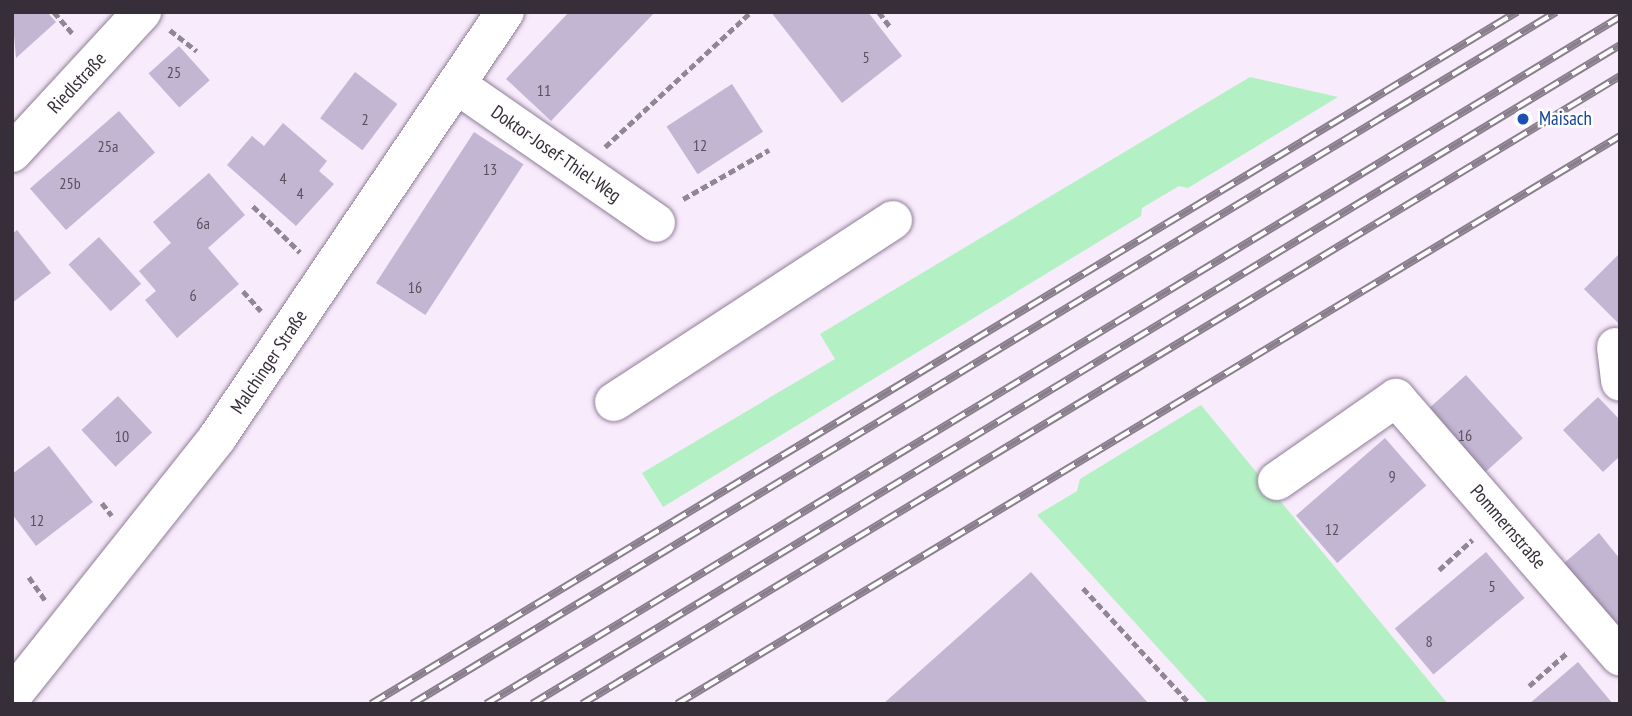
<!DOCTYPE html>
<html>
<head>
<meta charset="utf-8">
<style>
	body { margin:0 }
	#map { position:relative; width:1632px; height:716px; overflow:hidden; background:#f8ebfc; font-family:"PT Sans Narrow",sans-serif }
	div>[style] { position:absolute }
	.green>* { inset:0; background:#b3f1c4 }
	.building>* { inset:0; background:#c3b6d3; transform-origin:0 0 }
	.path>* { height:4.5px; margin-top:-2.25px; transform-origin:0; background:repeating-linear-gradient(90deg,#918694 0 7px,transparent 0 10.5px) }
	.roads { filter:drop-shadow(0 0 2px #8f7d96) drop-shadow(0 0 2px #8f7d96) }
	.minor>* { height:38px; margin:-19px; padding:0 19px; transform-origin:19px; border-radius:19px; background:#fff }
	.rail>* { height:8px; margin-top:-4px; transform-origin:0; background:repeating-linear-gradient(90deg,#fefefe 0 16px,#897e8c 0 32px); box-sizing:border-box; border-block:2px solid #897e8c }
	.dots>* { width:19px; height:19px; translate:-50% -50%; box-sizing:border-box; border:4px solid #fefefe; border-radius:50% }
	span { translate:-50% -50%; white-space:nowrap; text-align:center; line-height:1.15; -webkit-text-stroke:5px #fefefe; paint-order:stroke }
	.number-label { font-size:16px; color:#595060 }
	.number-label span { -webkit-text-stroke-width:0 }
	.street-label { font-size:19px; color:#362e39 }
	.transit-label { font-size:19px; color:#164399 }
	.left { translate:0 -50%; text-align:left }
	.frame { position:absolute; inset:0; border:14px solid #362e39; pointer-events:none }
</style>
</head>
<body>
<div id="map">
	<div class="green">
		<i style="clip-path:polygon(1250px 77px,1338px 97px,1188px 188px,1179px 186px,1142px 208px,1141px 216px,663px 507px,642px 473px,835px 359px,820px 334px)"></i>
		<i style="clip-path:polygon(1201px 405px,1448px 704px,1209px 704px,1037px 515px,1077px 491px,1080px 479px)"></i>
	</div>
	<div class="building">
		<i style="clip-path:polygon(12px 12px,47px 12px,56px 22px,16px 58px)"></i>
		<i style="clip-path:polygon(569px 12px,655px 12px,551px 121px,506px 79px)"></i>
		<i style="clip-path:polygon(771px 12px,868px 12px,902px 56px,842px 103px)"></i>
		<i style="left:179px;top:46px;width:46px;height:41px;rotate:48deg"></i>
		<i style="left:355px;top:72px;width:53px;height:58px;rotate:37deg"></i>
		<i style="left:732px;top:84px;width:57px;height:78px;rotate:57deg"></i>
		<i style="left:119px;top:111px;width:55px;height:118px;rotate:49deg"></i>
		<i style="clip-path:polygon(283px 123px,327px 161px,319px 171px,334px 184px,296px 226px,227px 165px,252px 136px,264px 146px)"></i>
		<i style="left:474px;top:132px;width:59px;height:180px;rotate:33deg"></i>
		<i style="clip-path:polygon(209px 173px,245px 215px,208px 248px,239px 284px,177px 338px,145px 300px,156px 291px,139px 271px,171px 243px,153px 222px)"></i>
		<i style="clip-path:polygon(17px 230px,51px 273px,12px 303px,12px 234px)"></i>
		<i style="left:99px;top:237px;width:63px;height:41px;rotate:48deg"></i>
		<i style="clip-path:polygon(1620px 253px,1620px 325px,1584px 289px)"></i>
		<i style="left:1466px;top:375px;width:85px;height:59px;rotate:48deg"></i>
		<i style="left:118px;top:396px;width:50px;height:50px;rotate:47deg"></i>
		<i style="clip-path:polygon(1598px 397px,1620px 420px,1620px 456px,1603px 472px,1563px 430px)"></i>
		<i style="left:1385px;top:438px;width:63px;height:118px;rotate:49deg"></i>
		<i style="clip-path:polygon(49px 446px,93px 502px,36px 546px,12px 514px,12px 474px)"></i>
		<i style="clip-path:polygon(1599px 533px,1620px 559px,1620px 632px,1563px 564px)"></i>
		<i style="left:1486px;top:552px;width:60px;height:119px;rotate:50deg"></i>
		<i style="clip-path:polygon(1031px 572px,1149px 704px,883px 704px)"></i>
		<i style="clip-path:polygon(1578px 662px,1613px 704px,1529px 704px)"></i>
	</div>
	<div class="path">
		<i style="left:54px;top:12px;width:30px;rotate:49deg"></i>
		<i style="left:879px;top:12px;width:20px;rotate:53deg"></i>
		<i style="left:170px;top:30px;width:34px;rotate:38deg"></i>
		<i style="left:605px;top:147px;width:199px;rotate:-42.8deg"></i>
		<i style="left:683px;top:199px;width:99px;rotate:-29.7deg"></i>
		<i style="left:253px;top:206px;width:66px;rotate:44.4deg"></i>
		<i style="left:243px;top:291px;width:27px;rotate:48deg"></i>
		<i style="left:102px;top:503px;width:16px;rotate:52deg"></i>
		<i style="left:1439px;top:570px;width:45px;rotate:-42.3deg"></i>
		<i style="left:29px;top:577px;width:28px;rotate:55deg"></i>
		<i style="left:1083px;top:588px;width:158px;rotate:47.3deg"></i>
		<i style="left:1529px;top:686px;width:52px;rotate:-41.1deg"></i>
	</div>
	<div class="roads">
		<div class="minor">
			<i style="left:457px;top:85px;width:242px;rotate:34.7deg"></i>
			<i style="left:12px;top:153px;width:192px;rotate:-47.3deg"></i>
			<i style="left:1616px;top:347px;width:35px;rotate:83deg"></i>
			<i style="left:614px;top:402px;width:333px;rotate:-33.1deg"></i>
			<i style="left:1277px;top:481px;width:145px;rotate:-34.9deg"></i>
			<i style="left:1396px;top:398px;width:342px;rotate:49.1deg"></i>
			<i style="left:12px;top:696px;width:330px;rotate:-51.5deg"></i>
			<i style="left:217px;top:438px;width:514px;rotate:-55.94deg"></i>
		</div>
	</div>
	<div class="rail">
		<i style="left:371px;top:704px;width:1339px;rotate:-31.13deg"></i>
		<i style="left:412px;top:704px;width:1337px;rotate:-31.17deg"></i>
		<i style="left:486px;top:704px;width:1326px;rotate:-31.21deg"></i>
		<i style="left:532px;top:704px;width:1272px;rotate:-31.2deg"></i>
		<i style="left:582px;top:704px;width:1213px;rotate:-31.17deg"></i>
		<i style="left:677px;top:704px;width:1101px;rotate:-31.06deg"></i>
	</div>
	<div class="dots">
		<i style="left:1523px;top:119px;background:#1a4fb4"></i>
	</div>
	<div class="number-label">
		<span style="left:866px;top:57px">5</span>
		<span style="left:174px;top:72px">25</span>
		<span style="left:544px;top:90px">11</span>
		<span style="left:365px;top:119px">2</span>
		<span style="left:700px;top:145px">12</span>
		<span style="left:108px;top:146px">25a</span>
		<span style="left:490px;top:169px">13</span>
		<span style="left:283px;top:178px">4</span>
		<span style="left:70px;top:183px">25b</span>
		<span style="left:300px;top:193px">4</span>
		<span style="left:203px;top:223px">6a</span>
		<span style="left:415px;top:287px">16</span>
		<span style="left:193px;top:295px">6</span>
		<span style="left:1465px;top:435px">16</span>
		<span style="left:122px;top:436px">10</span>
		<span style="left:1392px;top:476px">9</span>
		<span style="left:37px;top:520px">12</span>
		<span style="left:1332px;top:529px">12</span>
		<span style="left:1492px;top:586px">5</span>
		<span style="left:1429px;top:641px">8</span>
	</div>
	<div class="street-label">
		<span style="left:77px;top:83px;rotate:-47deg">Riedlstraße</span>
		<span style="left:556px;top:154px;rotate:35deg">Doktor-Josef-Thiel-Weg</span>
		<span style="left:269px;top:362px;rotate:-56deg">Malchinger Straße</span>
		<span style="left:1508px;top:527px;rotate:49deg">Pommernstraße</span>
	</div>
	<div class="transit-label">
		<span class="left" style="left:1539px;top:119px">Maisach</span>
	</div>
	<div class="frame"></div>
</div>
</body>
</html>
